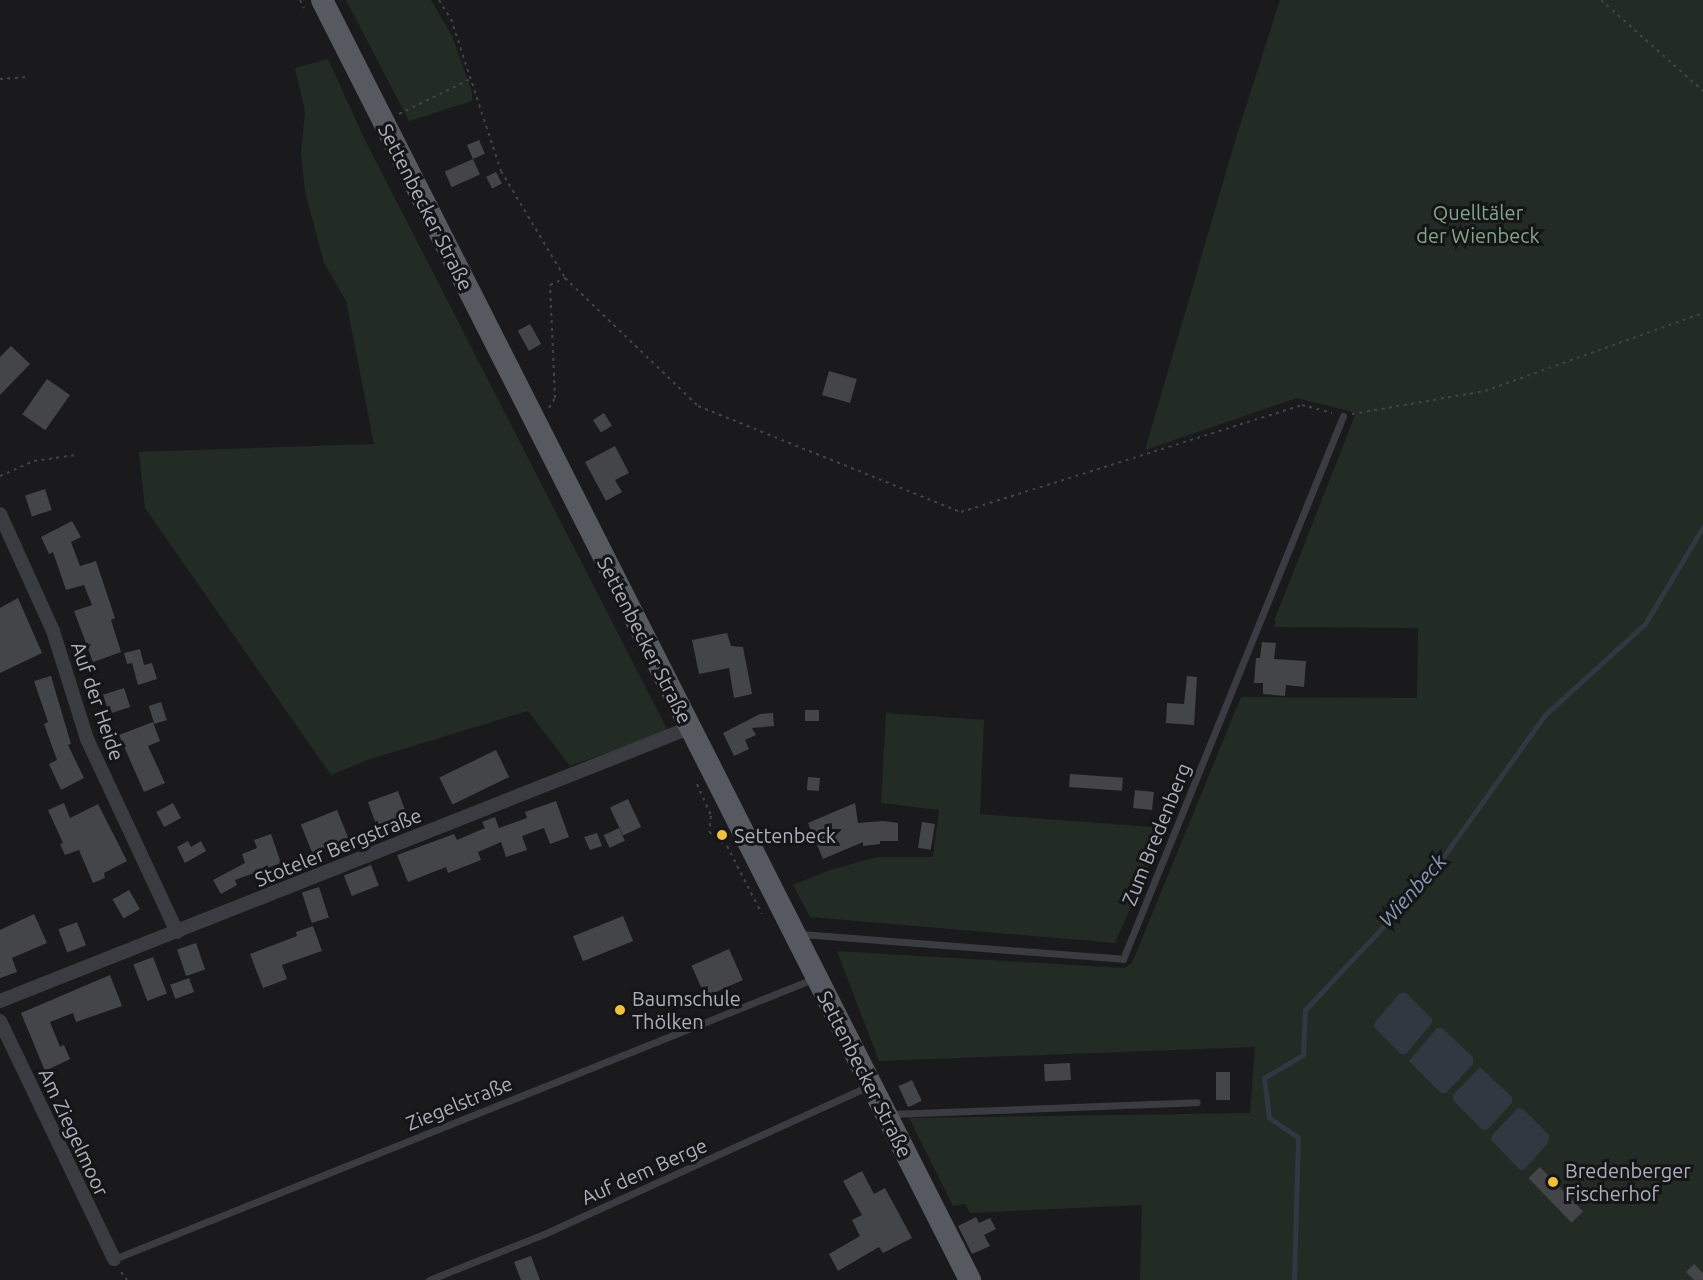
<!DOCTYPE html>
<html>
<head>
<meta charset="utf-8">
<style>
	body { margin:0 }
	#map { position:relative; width:1703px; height:1280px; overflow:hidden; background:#1a1a1c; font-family:Ubuntu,sans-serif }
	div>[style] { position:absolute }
	.green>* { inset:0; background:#222b24 }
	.water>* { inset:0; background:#303841 }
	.stream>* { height:4.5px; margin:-2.25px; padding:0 2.25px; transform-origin:2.25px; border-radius:2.25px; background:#303841 }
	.building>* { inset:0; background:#444549; transform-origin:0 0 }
	.path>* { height:2px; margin-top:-1px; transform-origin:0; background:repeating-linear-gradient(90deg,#414348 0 3px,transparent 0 7.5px) }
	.service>* { height:7px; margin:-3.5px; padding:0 3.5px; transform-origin:3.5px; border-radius:3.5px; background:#3b3c41 }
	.minor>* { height:14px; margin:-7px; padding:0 7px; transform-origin:7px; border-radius:7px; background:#3b3c41 }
	.primary>* { height:22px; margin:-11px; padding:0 11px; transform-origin:11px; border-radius:11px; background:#575960 }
	.dots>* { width:16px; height:16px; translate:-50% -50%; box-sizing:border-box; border:3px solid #151517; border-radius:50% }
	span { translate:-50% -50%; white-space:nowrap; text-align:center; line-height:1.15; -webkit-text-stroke:6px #151517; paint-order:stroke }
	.street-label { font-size:20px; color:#adb0bc }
	.park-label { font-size:20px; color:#84a688 }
	.poi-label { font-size:20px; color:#adb0bc }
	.left { translate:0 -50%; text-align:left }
	.water-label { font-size:21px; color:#859cb6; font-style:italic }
</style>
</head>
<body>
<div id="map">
	<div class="green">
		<i style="clip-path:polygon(346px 0,431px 0,452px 36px,472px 92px,472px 101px,409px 121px)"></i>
		<i style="clip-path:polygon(1280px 0,1703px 0,1703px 1280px,1140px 1280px,1142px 1205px,970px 1213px,965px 1204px,953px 1206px,909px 1118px,1250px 1113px,1255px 1047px,879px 1061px,837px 951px,1124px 968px,1132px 963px,1241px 697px,1417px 698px,1418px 628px,1274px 627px,1276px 621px,1274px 621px,1356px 413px,1297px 398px,1145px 450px,1235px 141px)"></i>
		<i style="clip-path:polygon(328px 59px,363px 136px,668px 731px,570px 766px,528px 711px,370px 759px,331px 775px,145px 508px,139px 452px,374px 444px,346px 301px,324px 263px,305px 192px,301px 154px,305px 111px,295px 68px)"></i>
		<i style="clip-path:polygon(886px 713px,984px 720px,980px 814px,1165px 828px,1115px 943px,810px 917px,793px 885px,830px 870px,877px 857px,933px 857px,939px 810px,881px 803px)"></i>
	</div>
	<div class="water">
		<i style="clip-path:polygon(1400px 993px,1406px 993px,1432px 1019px,1432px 1023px,1406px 1054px,1401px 1054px,1374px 1027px,1375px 1022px)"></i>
		<i style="clip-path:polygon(1437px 1028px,1442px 1028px,1473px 1057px,1473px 1064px,1446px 1093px,1441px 1093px,1409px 1061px)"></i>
		<i style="clip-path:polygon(1480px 1067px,1512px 1097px,1512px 1103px,1488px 1129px,1483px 1130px,1453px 1100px,1453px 1095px)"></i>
		<i style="clip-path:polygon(1518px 1108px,1523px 1109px,1549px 1135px,1548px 1143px,1525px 1169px,1520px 1170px,1491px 1140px,1493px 1134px)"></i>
	</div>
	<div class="stream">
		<i style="left:1294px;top:1280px;width:142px;rotate:-88.4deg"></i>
		<i style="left:1298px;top:1138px;width:35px;rotate:-145deg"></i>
		<i style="left:1269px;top:1118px;width:40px;rotate:-97.1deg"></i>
		<i style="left:1264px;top:1078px;width:45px;rotate:-30.5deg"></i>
		<i style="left:1303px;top:1055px;width:45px;rotate:-87.5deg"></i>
		<i style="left:1305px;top:1010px;width:134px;rotate:-46.8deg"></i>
		<i style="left:1397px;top:912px;width:73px;rotate:-50deg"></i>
		<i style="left:1444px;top:856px;width:173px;rotate:-54.4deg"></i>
		<i style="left:1545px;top:715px;width:135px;rotate:-42.3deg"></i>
		<i style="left:1645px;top:624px;width:113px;rotate:-59.1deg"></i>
	</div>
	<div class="building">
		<i style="left:479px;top:140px;width:15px;height:13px;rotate:67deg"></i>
		<i style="left:473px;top:159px;width:17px;height:31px;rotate:66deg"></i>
		<i style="left:496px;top:172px;width:13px;height:11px;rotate:63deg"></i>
		<i style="left:530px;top:324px;width:23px;height:14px;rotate:61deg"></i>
		<i style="clip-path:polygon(11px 346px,30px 364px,0 395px,0 357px)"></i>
		<i style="left:829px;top:371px;width:29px;height:25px;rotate:16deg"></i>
		<i style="left:47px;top:379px;width:28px;height:43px;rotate:35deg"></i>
		<i style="left:604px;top:413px;width:15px;height:13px;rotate:58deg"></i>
		<i style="clip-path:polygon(615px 446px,629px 473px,615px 480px,622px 492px,606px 501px,585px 462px)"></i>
		<i style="left:45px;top:489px;width:22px;height:21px;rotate:72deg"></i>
		<i style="clip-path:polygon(72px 521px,81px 537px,71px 542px,80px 566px,96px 561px,115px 618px,111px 620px,121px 652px,93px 662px,74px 611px,92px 605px,84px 585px,66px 590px,53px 552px,49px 554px,41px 537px)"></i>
		<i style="clip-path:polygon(18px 598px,42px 653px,0 673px,0 608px)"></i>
		<i style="clip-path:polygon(727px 633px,731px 646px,743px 647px,752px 694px,734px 698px,729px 668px,699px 674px,692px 640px)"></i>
		<i style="clip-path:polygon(1262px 642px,1276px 643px,1274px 659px,1306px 661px,1304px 687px,1286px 685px,1285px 696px,1263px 694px,1263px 683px,1254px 683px,1256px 658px,1260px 658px)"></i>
		<i style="clip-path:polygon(140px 649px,144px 665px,152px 663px,157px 679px,138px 685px,132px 663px,127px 664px,124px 653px)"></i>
		<i style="clip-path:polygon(51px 676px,71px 744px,68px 745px,84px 778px,61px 790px,49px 764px,57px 760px,44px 724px,48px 722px,34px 681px)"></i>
		<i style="clip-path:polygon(1187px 676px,1197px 677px,1194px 725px,1166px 723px,1167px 703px,1184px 704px)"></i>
		<i style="left:124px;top:688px;width:20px;height:22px;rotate:72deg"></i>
		<i style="left:161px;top:702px;width:19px;height:13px;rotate:72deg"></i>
		<i style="left:805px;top:710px;width:14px;height:11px"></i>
		<i style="clip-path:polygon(773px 713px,774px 726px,752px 728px,756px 735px,745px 740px,749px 749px,734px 756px,723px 733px,760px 714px)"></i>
		<i style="clip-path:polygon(153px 722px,160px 741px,148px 746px,165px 783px,144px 792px,119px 735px)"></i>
		<i style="left:496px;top:750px;width:30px;height:63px;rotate:64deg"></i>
		<i style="left:1070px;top:774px;width:53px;height:13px;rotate:4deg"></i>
		<i style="left:808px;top:777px;width:12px;height:13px;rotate:5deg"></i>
		<i style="left:1135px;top:790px;width:19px;height:18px;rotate:6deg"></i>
		<i style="left:398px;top:791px;width:27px;height:32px;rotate:70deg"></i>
		<i style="left:628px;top:799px;width:31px;height:20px;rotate:65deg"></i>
		<i style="clip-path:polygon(556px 801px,569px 837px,550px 844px,544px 828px,522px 836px,527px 850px,506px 857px,501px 842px,478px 852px,481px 860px,448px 873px,446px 867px,408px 882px,397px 855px,454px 834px,457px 840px,485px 828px,482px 822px,495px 817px,499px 828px,527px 818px,525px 812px)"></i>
		<i style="clip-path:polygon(64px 803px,70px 818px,98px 804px,127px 861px,104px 873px,105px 878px,93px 883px,79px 850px,65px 855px,60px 844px,63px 843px,48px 810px)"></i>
		<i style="left:173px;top:803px;width:17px;height:19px;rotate:62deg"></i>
		<i style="clip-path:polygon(855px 803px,858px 823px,883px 821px,898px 823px,898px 841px,880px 841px,880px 844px,863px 846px,863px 842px,823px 859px,808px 823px)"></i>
		<i style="left:337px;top:810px;width:32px;height:39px;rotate:68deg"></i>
		<i style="left:922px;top:822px;width:13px;height:26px;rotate:9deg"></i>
		<i style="left:619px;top:828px;width:14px;height:17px;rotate:65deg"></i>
		<i style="clip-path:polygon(597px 833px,602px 846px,590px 850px,584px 837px)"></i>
		<i style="clip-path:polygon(271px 834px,281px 863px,235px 880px,237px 885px,221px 894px,213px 880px,245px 863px,242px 854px,257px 848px,254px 840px)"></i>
		<i style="clip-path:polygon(188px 841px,191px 847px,201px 841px,206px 851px,185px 863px,177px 847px)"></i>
		<i style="left:371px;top:865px;width:22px;height:29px;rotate:69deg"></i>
		<i style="left:319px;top:887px;width:32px;height:18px;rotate:72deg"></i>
		<i style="left:129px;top:890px;width:22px;height:19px;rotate:60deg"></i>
		<i style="clip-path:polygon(34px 914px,47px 943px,12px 958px,17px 972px,0 978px,0 930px)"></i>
		<i style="left:623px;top:916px;width:27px;height:54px;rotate:68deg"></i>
		<i style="left:77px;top:922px;width:25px;height:20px;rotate:69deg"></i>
		<i style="clip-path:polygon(313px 926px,322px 951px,282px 965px,287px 979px,263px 988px,250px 954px,297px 936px,296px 932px)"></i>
		<i style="left:196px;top:943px;width:28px;height:20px;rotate:71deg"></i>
		<i style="left:729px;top:949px;width:34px;height:41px;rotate:66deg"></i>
		<i style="left:153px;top:957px;width:39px;height:21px;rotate:69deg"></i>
		<i style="clip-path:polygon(110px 975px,122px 1006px,76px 1022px,73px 1013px,50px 1022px,60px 1047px,64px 1045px,70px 1059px,45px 1071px,21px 1013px)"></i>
		<i style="left:189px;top:978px;width:15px;height:20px;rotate:70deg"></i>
		<i style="left:1070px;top:1063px;width:17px;height:26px;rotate:87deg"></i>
		<i style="left:1216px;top:1072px;width:14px;height:28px"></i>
		<i style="left:912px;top:1080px;width:23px;height:15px;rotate:65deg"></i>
		<i style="left:1540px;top:1167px;width:62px;height:16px;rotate:46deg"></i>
		<i style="clip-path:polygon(862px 1171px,874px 1194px,885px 1188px,912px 1238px,883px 1253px,879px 1247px,838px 1271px,829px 1254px,860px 1236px,852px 1220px,862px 1215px,843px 1181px)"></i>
		<i style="clip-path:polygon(976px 1217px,979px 1223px,990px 1218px,996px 1229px,984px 1235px,990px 1246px,972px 1254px,958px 1226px)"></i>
		<i style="clip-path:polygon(531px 1256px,540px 1280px,521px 1280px,514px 1262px)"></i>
		<i style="clip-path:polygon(1694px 1264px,1703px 1273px,1703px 1280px,1694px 1280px,1686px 1272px)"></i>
	</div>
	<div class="path">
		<i style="left:300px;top:0;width:9px;rotate:63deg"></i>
		<i style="left:439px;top:0;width:22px;rotate:58deg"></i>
		<i style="left:451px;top:19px;width:160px;rotate:71.8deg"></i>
		<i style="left:501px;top:171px;width:125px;rotate:59.1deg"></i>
		<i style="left:565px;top:278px;width:185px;rotate:43.9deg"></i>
		<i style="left:698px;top:406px;width:284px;rotate:22deg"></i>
		<i style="left:961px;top:512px;width:357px;rotate:-17.4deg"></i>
		<i style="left:1302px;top:405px;width:31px;rotate:15deg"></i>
		<i style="left:1601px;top:0;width:137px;rotate:41.7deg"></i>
		<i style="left:0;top:79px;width:26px;rotate:-4deg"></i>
		<i style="left:399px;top:114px;width:79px;rotate:-26.2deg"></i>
		<i style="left:549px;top:408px;width:12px;rotate:-59deg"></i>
		<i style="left:555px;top:398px;width:113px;rotate:-92.5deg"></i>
		<i style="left:550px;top:285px;width:17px;rotate:-25deg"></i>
		<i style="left:1352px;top:414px;width:135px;rotate:-9.8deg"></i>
		<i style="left:1485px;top:391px;width:232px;rotate:-19.7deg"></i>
		<i style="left:0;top:476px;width:37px;rotate:-24deg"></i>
		<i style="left:34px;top:461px;width:42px;rotate:-8.1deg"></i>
		<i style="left:697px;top:784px;width:35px;rotate:66deg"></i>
		<i style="left:711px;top:816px;width:16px;rotate:97deg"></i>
		<i style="left:709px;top:832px;width:23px;rotate:38deg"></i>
		<i style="left:727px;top:846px;width:76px;rotate:62.8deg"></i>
		<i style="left:121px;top:1272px;width:10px;rotate:53deg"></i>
	</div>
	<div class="service">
		<i style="left:801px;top:934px;width:323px;rotate:4.4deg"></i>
		<i style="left:1123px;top:959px;width:586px;rotate:-67.94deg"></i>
		<i style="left:891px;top:1114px;width:306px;rotate:-2.2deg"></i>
		<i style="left:114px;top:1259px;width:753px;rotate:-21.83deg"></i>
		<i style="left:429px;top:1280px;width:124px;rotate:-21.8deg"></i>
		<i style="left:544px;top:1234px;width:357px;rotate:-24.5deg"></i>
	</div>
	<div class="minor">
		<i style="left:0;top:514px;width:128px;rotate:65.6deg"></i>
		<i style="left:53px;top:631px;width:113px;rotate:72.5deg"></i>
		<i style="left:87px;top:739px;width:213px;rotate:65deg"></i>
		<i style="left:0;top:1001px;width:741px;rotate:-21.61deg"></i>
		<i style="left:0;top:1021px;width:264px;rotate:64.4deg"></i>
	</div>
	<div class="primary">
		<i style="left:322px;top:0;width:1435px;rotate:63.15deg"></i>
	</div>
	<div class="dots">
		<i style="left:722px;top:835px;background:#f1c13d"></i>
		<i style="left:620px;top:1010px;background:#f1c13d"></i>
		<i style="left:1553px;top:1182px;background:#f1c13d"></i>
	</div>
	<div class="street-label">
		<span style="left:426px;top:207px;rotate:63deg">Settenbecker Straße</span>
		<span style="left:645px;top:640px;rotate:63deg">Settenbecker Straße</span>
		<span style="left:98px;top:701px;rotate:71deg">Auf der Heide</span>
		<span style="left:1156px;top:834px;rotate:-68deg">Zum Bredenberg</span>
		<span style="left:338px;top:847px;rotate:-22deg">Stoteler Bergstraße</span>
		<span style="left:865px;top:1074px;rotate:63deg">Settenbecker Straße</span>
		<span style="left:459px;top:1103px;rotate:-22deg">Ziegelstraße</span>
		<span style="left:74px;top:1132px;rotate:65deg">Am Ziegelmoor</span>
		<span style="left:644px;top:1171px;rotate:-24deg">Auf dem Berge</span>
	</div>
	<div class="park-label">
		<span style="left:1478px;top:224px">Quelltäler<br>der Wienbeck</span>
	</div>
	<div class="poi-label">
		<span class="left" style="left:734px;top:835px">Settenbeck</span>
		<span class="left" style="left:632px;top:1010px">Baumschule<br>Thölken</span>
		<span class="left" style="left:1565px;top:1182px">Bredenberger<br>Fischerhof</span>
	</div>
	<div class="water-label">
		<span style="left:1412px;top:890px;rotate:-48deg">Wienbeck</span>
	</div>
</div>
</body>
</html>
